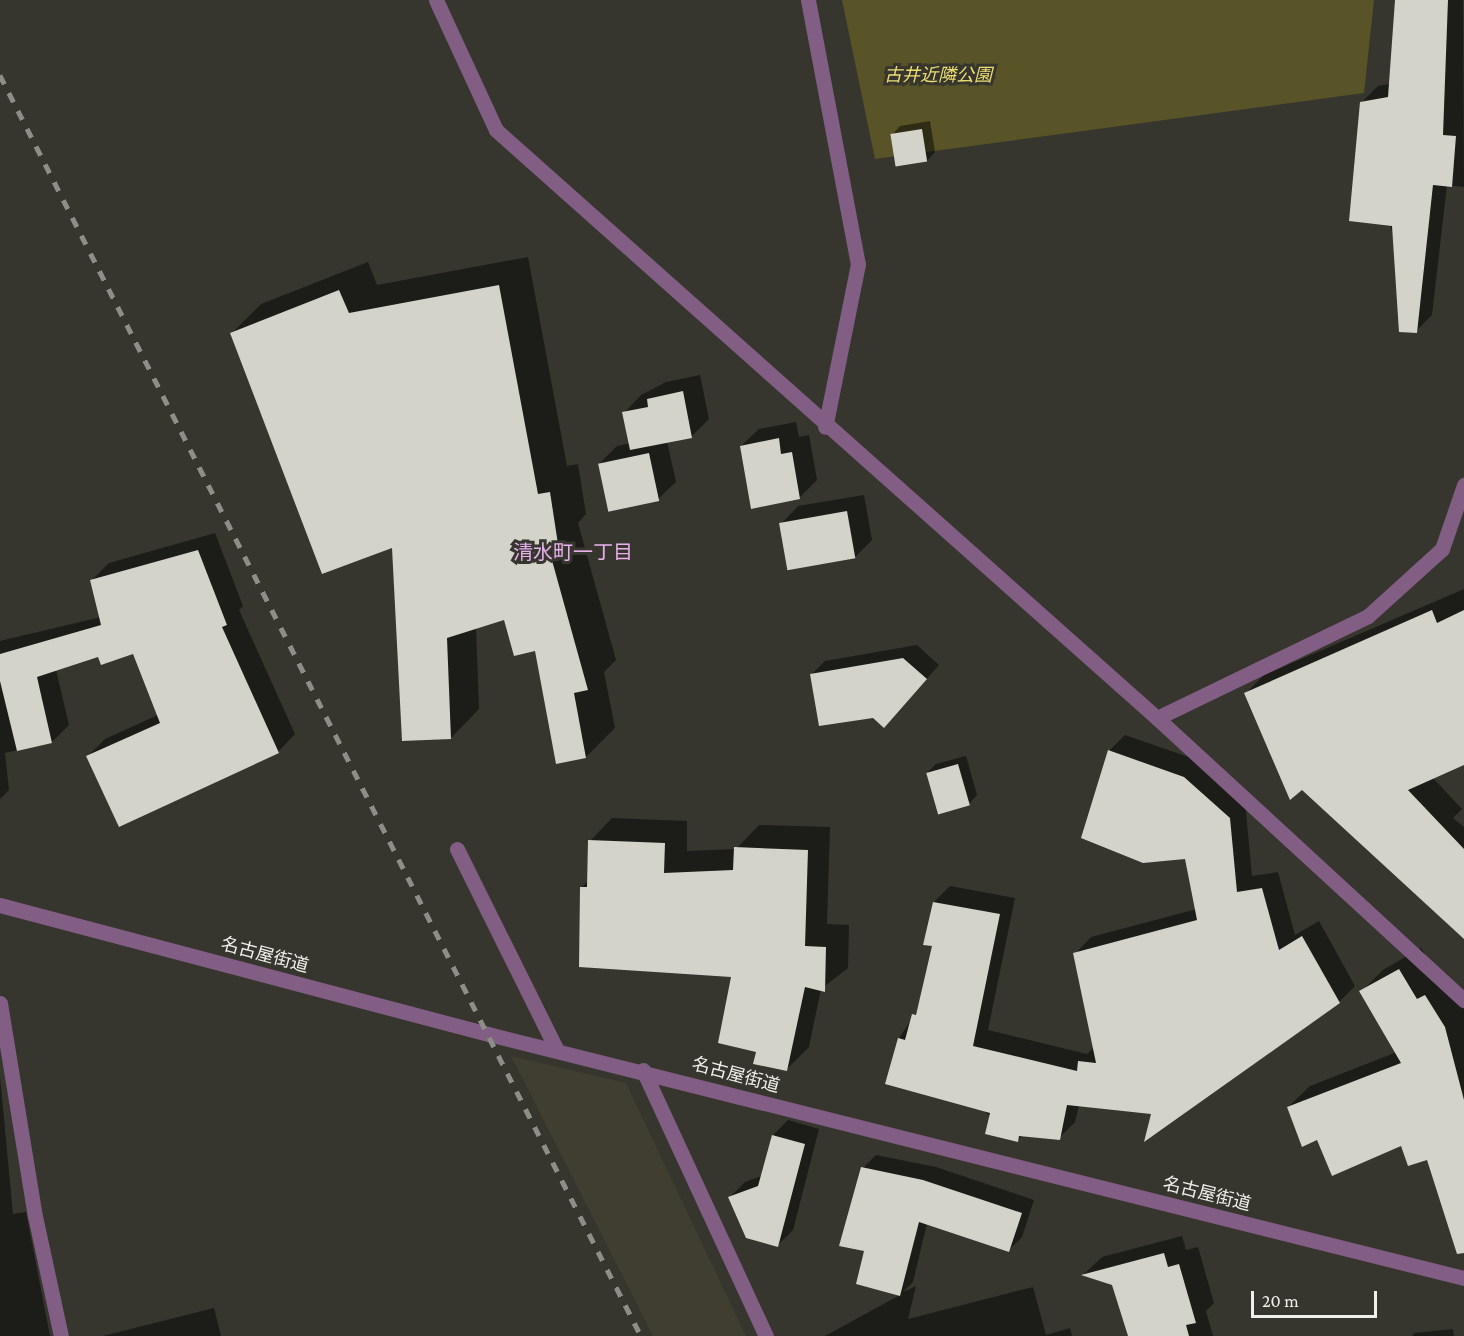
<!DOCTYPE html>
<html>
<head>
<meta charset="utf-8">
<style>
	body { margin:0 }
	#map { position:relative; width:1464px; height:1336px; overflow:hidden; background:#36352e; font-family:"Crimson Pro","Noto Sans JP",serif }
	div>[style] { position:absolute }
	.built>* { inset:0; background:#403e30 }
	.green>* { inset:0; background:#595428 }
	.shadow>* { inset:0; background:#0007 }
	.building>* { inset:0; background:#d3d3c9; transform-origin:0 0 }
	.street>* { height:15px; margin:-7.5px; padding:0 7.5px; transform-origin:7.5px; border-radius:7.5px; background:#825e85 }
	.rail>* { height:4.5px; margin-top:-2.25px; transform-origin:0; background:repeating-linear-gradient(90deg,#8e8d87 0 10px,transparent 0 20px) }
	span { translate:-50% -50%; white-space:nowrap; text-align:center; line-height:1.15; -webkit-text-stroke:6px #36352e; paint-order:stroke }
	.park-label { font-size:18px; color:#eade71; font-style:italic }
	.street-label { font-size:18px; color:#f0f0eb }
	.neighbourhood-label { font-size:20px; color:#e8b1ec }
	.scale { position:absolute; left:1251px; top:1291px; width:126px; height:27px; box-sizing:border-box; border:3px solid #f0f0eb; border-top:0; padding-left:8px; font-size:18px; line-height:21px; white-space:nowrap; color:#f0f0eb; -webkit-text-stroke:4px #36352e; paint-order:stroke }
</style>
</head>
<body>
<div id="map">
	<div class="built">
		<i style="clip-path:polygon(511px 1056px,626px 1083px,746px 1336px,653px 1336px)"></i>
	</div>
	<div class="green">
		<i style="clip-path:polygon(842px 0,1374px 0,1364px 93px,875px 159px)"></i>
	</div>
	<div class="shadow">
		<i style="clip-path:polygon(1396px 0,1463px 0,1464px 187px,1447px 185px,1432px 315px,1416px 331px,1361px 103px,1378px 86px,1390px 84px)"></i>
		<i style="clip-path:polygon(930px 121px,935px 152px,927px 161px,892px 135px,900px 126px)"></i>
		<i style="clip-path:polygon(528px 257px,567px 466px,578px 464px,586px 514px,578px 523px,616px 660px,604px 672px,615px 728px,586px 757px,536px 649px,505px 618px,476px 627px,479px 709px,451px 738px,393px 546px,232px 333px,261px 304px,368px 262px,377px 285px)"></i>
		<i style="clip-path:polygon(700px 375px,709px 419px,691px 437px,667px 441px,676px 482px,658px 499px,600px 463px,617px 446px,630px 443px,624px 413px,641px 395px,666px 382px)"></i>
		<i style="clip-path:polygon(796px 422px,799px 437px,809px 435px,817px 480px,799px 498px,741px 446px,759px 429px)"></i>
		<i style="clip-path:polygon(864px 495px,872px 540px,855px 557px,781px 524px,798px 506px)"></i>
		<i style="clip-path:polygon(215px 533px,243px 606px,239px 610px,295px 734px,278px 752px,88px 756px,105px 739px,158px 715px,133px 652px,99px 655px,56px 670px,69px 725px,52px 742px,5px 753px,9px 790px,0 799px,0 641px,101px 617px,92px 580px,109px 563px)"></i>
		<i style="clip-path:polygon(1464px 589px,1464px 763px,1432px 777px,1462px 809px,1453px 818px,1464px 827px,1464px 937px,1245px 694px,1264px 675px)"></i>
		<i style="clip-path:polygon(917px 645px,939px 665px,884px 726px,812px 674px,825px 661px)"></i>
		<i style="clip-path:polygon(1125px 735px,1200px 761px,1245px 801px,1252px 876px,1278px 872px,1295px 935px,1319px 921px,1355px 986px,1339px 1002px,1079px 1105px,1075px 1122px,1059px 1138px,1023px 1135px,1018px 1140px,899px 1038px,919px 1009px,934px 945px,934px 902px,950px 886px,1015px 898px,988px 1030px,1087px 1054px,1094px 1047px,1075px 954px,1091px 937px,1197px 909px,1186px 857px,1109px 751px)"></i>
		<i style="clip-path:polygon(966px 756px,977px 795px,969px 804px,928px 772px,936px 764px)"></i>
		<i style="clip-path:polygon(612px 818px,687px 821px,687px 851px,736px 849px,759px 825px,830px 827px,827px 924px,849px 925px,848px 968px,821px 989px,809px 1047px,786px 1070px,733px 976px,581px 888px,588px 881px,590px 841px)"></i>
		<i style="clip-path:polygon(1421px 948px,1439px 978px,1447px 974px,1464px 1001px,1464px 1199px,1428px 1158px,1402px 1144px,1318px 1138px,1288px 1107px,1310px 1086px,1397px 1052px,1361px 992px,1383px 970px)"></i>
		<i style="clip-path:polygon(0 1076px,13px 1214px,26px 1212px,50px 1336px,0 1336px)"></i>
		<i style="clip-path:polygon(788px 1120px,819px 1129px,793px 1230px,778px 1245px,730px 1197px,745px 1182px,762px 1176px,773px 1135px)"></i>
		<i style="clip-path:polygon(876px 1155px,936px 1167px,1034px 1200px,1022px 1237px,1009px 1250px,927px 1223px,913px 1282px,903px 1292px,916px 1286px,908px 1319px,1033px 1287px,1046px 1335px,1070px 1328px,1072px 1336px,825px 1336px,900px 1295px,866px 1250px,863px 1168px)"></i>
		<i style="clip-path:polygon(1182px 1236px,1186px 1250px,1198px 1247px,1214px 1303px,1206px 1311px,1213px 1336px,1128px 1336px,1113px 1284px,1084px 1274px,1102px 1257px)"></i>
		<i style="clip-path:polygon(214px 1308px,221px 1336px,103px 1336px)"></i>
		<i style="clip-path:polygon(1453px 1329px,1454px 1336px,1412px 1336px,1414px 1333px)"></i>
	</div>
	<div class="building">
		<i style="clip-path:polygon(1395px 0,1448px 0,1443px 135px,1456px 136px,1452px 187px,1433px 185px,1417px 333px,1399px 332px,1392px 226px,1349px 221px,1360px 102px,1388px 97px)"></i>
		<i style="left:922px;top:129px;width:33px;height:32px;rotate:81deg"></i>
		<i style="clip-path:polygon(499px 285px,538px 494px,550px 492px,558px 544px,548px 546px,588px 690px,574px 693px,586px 758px,556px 764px,535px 651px,514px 656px,504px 620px,447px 638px,451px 739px,402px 741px,392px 548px,322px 574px,230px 333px,339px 290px,349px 313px)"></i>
		<i style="clip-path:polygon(683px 391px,692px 438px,630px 450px,622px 412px,648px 407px,647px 399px)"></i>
		<i style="clip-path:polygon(779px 438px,781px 454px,792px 452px,800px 499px,751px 509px,740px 446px)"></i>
		<i style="left:649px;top:453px;width:49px;height:52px;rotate:78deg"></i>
		<i style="left:847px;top:511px;width:48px;height:69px;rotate:80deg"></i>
		<i style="clip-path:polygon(198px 550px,227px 625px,222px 627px,279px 753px,119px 827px,86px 756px,160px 723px,133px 654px,101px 665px,98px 657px,37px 677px,52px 743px,17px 751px,0 681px,0 654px,101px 625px,90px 580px)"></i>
		<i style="clip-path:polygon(1432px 610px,1437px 623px,1464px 610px,1464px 765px,1408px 790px,1464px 849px,1464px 939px,1302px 790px,1290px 800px,1244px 693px)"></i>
		<i style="clip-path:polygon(903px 658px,927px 679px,884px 728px,873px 718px,819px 726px,810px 674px)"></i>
		<i style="clip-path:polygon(1108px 750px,1184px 777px,1230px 818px,1237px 892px,1262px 888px,1279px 950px,1302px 936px,1340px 1003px,1144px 1142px,1151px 1114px,1067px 1105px,1060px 1140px,1019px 1136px,1018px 1142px,985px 1134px,990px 1113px,885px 1084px,898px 1038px,905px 1040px,912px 1014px,916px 1015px,932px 946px,923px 945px,933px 902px,1000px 914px,973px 1046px,1077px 1071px,1078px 1061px,1096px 1063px,1073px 953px,1197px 920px,1185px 859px,1143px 863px,1081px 838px)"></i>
		<i style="left:958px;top:764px;width:43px;height:33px;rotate:74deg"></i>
		<i style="clip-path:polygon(588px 840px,665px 843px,664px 873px,733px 870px,734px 847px,808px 850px,805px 946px,826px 947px,825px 992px,805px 987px,787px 1071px,753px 1064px,756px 1052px,718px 1043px,731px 977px,579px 967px,580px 887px,587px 887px)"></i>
		<i style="clip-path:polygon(1399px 969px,1417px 999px,1425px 995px,1445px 1027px,1464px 1100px,1464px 1253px,1457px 1254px,1427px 1160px,1408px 1166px,1401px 1146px,1332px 1176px,1317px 1140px,1302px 1147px,1287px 1107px,1401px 1063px,1359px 991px)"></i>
		<i style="clip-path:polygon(772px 1135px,805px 1144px,778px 1247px,746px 1238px,728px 1197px,758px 1186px)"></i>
		<i style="clip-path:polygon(861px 1167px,923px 1180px,1022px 1213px,1009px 1252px,919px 1222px,900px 1296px,856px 1284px,864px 1251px,839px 1246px)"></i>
		<i style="clip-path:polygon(1164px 1253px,1168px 1267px,1179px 1264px,1196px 1323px,1186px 1325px,1189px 1336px,1128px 1336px,1112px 1285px,1081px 1275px)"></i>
	</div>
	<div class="street">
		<i style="left:436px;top:0;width:143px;rotate:65.2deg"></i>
		<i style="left:496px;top:130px;width:885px;rotate:41.66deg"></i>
		<i style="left:1157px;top:718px;width:417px;rotate:42.6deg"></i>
		<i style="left:808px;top:0;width:269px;rotate:79.3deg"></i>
		<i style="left:858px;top:264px;width:166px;rotate:101.4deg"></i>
		<i style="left:1157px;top:718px;width:234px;rotate:-25.8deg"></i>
		<i style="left:1368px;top:616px;width:100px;rotate:-42.2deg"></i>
		<i style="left:1442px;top:549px;width:68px;rotate:-71deg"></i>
		<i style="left:457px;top:849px;width:222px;rotate:63.6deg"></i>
		<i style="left:0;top:905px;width:505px;rotate:14.81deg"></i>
		<i style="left:488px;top:1034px;width:1006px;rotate:14.04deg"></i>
		<i style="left:0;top:1003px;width:216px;rotate:80.7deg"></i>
		<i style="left:35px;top:1216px;width:123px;rotate:77.8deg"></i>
		<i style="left:643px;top:1070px;width:293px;rotate:65.2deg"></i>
	</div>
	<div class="rail">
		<i style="left:0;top:75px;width:1415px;rotate:63.05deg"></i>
	</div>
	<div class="park-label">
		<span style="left:938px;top:75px">古井近隣公園</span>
	</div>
	<div class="street-label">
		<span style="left:265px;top:955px;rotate:15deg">名古屋街道</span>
		<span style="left:736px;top:1075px;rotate:15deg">名古屋街道</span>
		<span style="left:1207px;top:1194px;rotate:14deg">名古屋街道</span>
	</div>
	<div class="neighbourhood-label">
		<span style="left:573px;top:552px">清水町一丁目</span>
	</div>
	<div class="scale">20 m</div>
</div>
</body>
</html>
